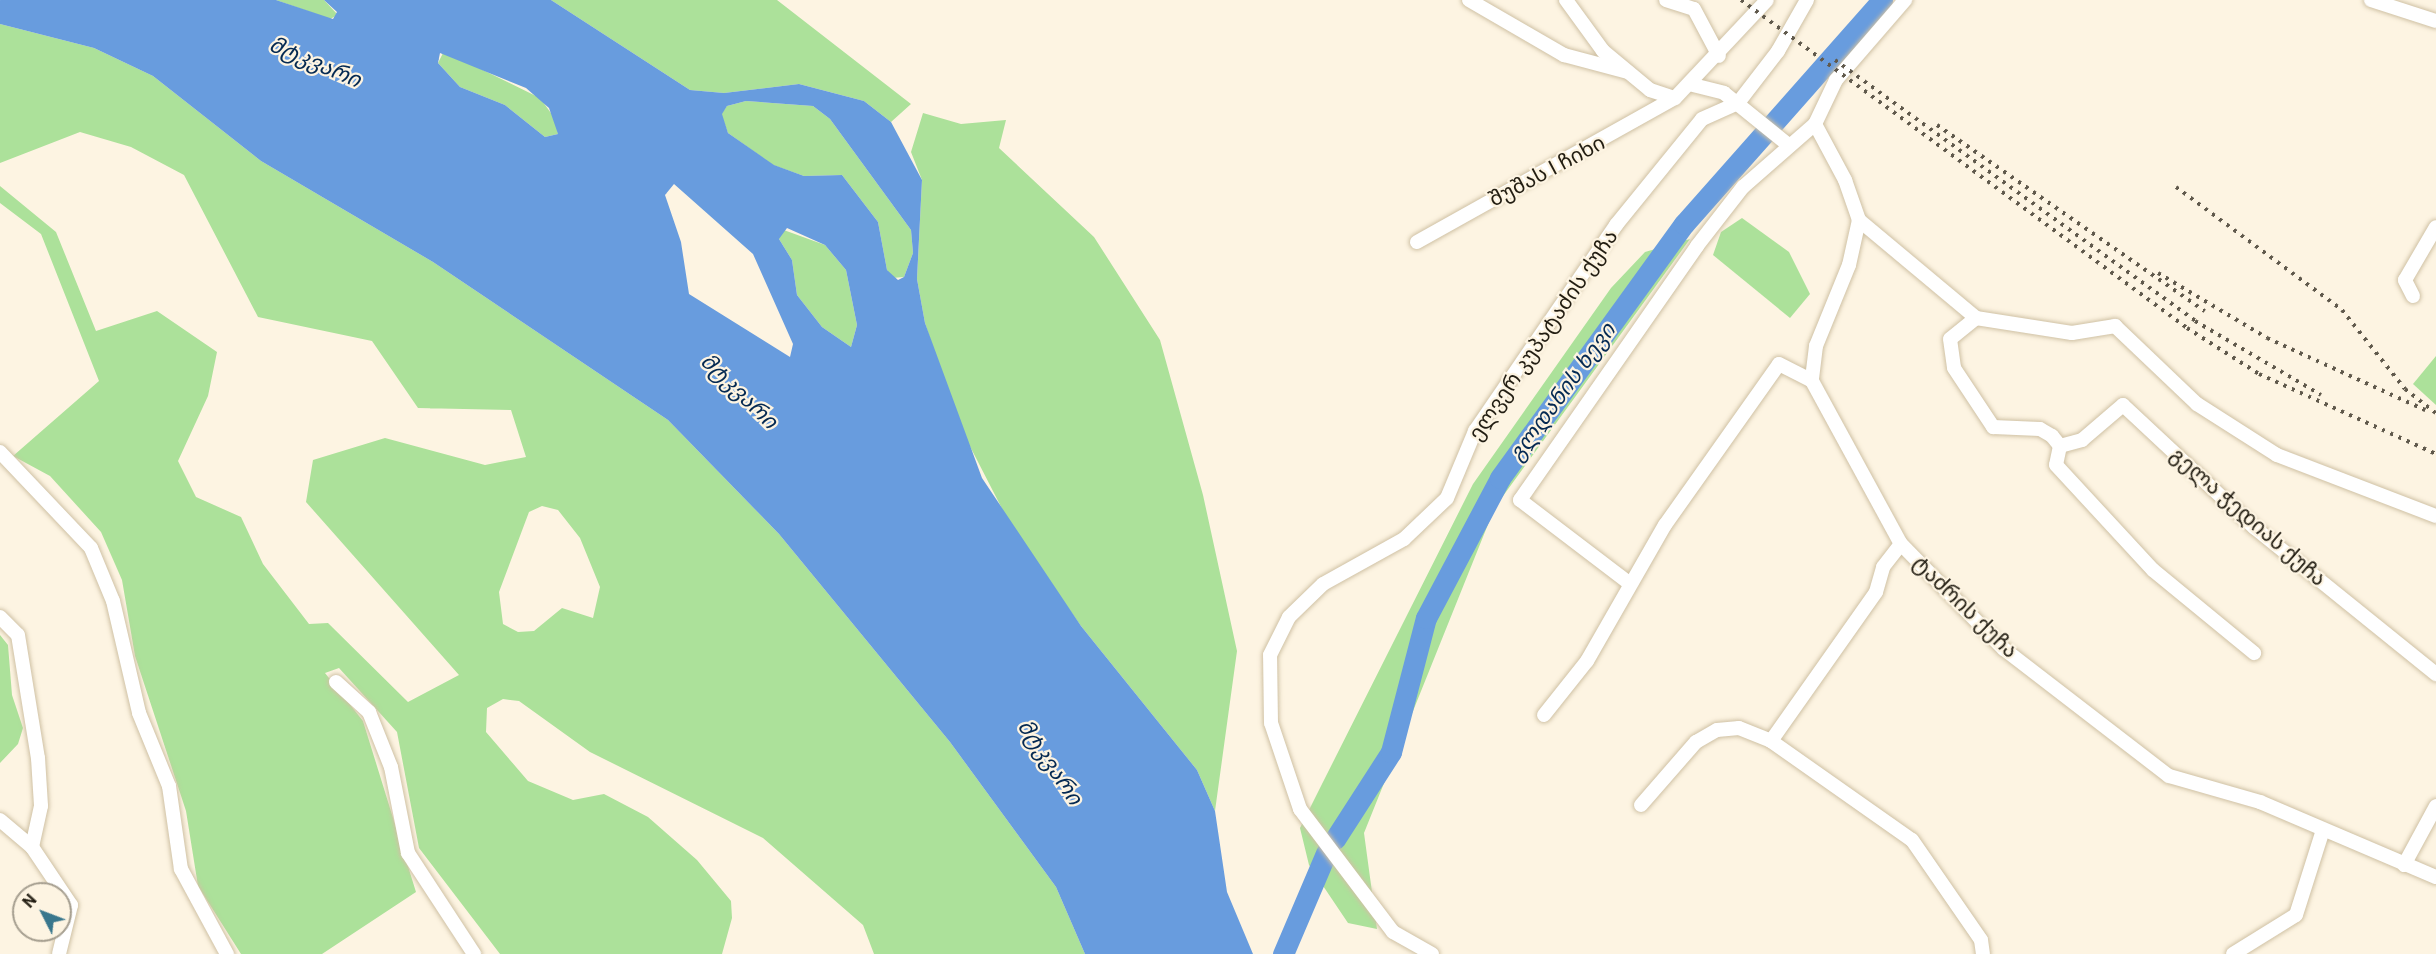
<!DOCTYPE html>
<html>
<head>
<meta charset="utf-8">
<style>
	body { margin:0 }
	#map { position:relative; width:2436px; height:954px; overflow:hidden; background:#fdf4e2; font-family:Roboto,"Noto Sans Georgian",sans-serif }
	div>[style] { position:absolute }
	.green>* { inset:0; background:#ace19a }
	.water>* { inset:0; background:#689cde }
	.river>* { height:21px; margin:-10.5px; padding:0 10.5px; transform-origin:10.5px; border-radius:10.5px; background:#689cde }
	.roads { filter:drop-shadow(0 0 2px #cfc1a4) drop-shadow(0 0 2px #cfc1a4) }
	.minor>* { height:14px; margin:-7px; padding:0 7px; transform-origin:7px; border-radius:7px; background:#fff }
	.rail>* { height:4px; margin-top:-2px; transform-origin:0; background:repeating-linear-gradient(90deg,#60594c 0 3px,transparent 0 9px) }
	span { translate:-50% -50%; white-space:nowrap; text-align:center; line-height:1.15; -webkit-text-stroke:4.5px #fdf4e2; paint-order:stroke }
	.street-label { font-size:21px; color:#221d12 }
	.water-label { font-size:22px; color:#042952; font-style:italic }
	.north { position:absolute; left:12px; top:882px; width:60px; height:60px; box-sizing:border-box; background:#fdf4e2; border:2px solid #a59e8f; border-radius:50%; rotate:312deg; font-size:16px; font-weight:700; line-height:24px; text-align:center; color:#221d12 }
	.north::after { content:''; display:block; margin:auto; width:21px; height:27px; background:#39778d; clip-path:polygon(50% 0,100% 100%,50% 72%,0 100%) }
</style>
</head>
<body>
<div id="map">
	<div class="green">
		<i style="clip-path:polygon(276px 0,324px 0,338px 15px,330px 19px)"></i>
		<i style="clip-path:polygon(551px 0,777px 0,911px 104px,891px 122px,864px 101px,799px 84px,724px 93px,690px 90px)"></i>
		<i style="clip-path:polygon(evenodd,0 24px,94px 48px,153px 76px,261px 161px,433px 262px,668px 420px,779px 534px,950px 742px,1056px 887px,1085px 954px,874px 954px,863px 925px,763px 838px,590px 752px,519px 701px,503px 699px,487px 708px,486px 732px,528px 781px,573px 800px,604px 794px,648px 817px,697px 860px,731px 901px,732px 918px,722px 954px,500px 954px,419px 848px,397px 732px,339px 668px,325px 673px,363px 721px,416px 892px,322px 954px,241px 954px,198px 886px,186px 811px,135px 656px,122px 580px,101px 532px,50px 476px,13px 456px,99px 381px,41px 234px,0 203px,0 186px,56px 232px,96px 331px,157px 311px,217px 352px,208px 396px,178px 461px,196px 497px,241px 517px,263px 564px,309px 624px,328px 623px,408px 702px,459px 675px,306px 502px,313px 460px,385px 438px,485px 465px,526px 457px,511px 410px,418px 408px,372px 341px,258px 317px,184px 175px,131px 147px,80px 132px,0 163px,0 24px,542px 506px,558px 510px,580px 538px,600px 587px,593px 618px,562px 608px,534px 631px,518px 632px,503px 624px,499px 592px,529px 512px,542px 506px)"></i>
		<i style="clip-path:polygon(444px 51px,540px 98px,556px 120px,558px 134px,545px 137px,505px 105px,460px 87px,438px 63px)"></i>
		<i style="clip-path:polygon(746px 101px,813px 106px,830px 119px,911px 230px,913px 253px,904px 277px,892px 278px,887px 270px,878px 222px,842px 175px,804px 176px,773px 165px,728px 133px,721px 114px,727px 106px)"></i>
		<i style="clip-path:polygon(923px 113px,961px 124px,1006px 120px,999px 148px,1094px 237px,1160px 340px,1203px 495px,1237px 651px,1215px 811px,1197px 770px,1081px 626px,1012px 528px,958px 423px,925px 323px,917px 279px,922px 180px,911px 152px)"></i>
		<i style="clip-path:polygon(1742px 218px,1789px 252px,1810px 294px,1790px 318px,1713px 255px,1721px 232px)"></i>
		<i style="clip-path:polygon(781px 229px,825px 245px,846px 270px,857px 325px,851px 347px,822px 327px,797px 295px,792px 260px,779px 239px)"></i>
		<i style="clip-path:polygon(1690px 239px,1495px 507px,1364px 833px,1377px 929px,1348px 923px,1309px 865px,1300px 828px,1322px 784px,1473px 484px,1611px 288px,1645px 252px)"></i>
		<i style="clip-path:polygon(2436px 356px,2436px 405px,2413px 384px)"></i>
		<i style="clip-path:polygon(0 635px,8px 645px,12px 695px,23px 728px,18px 744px,0 763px)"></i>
	</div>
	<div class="water">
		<i style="clip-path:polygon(evenodd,0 0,276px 0,333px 19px,337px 12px,324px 0,551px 0,690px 90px,724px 93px,799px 84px,864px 101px,891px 122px,922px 180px,917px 279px,925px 323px,982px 478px,1081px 626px,1197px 770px,1215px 811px,1227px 892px,1253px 954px,1085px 954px,1056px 887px,950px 742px,779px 534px,668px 420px,433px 262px,261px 161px,153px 76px,94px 48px,0 24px,0 0,440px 53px,526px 88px,549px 108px,558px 134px,545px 137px,505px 105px,460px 87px,438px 63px,440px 53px,0 0,746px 101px,813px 106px,830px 119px,911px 230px,913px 253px,904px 277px,898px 280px,887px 270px,878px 222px,842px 175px,804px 176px,774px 165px,728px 133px,722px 114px,727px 106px,746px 101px,0 0,674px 184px,753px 254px,793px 344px,790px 357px,689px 294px,681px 242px,665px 195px,674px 184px,0 0,787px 228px,825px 245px,846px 270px,857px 325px,851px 347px,822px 327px,797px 295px,792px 260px,779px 239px,787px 228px)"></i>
	</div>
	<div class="river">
		<i style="left:1335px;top:839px;width:103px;rotate:-57.2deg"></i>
		<i style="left:1391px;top:752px;width:138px;rotate:-75.4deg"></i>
		<i style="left:1426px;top:618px;width:158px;rotate:-62.1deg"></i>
		<i style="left:1500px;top:478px;width:314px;rotate:-54.1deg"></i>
		<i style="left:1684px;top:224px;width:299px;rotate:-48.5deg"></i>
		<i style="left:1283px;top:954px;width:110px;rotate:-66.9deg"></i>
	</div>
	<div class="roads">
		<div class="minor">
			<i style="left:1469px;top:0;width:110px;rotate:30.1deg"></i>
			<i style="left:1564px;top:55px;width:66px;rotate:14.9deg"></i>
			<i style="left:1566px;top:0;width:63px;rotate:54deg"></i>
			<i style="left:1603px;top:51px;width:61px;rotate:39.7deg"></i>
			<i style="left:1650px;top:90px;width:26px;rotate:18deg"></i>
			<i style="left:1666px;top:0;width:29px;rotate:18deg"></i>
			<i style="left:1694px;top:9px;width:53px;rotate:62deg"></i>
			<i style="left:2371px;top:0;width:68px;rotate:17.9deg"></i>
			<i style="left:1693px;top:85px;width:32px;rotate:14deg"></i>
			<i style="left:1724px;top:93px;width:80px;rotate:38.9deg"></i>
			<i style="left:1815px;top:124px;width:64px;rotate:61.8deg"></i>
			<i style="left:1845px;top:180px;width:42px;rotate:70.7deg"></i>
			<i style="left:1859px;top:220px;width:46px;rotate:102.5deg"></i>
			<i style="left:1849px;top:265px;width:87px;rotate:112.2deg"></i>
			<i style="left:1816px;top:346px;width:35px;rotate:97deg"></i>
			<i style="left:1812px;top:381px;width:186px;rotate:61.4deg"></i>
			<i style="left:1901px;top:544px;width:147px;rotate:45.6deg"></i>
			<i style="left:2004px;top:649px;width:208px;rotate:37.6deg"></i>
			<i style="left:2169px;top:776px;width:95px;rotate:15.9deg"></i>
			<i style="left:2260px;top:802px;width:191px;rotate:23.1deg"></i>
			<i style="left:1859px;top:220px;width:153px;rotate:39.9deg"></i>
			<i style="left:1976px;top:318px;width:97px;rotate:8.9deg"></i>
			<i style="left:2072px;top:333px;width:44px;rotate:-9.2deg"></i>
			<i style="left:2115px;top:326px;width:113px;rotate:43.6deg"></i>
			<i style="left:2197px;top:404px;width:95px;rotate:32.5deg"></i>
			<i style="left:2277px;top:455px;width:170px;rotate:21deg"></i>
			<i style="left:1417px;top:242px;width:295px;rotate:-29.2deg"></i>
			<i style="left:1675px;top:98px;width:134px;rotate:-46.8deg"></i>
			<i style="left:2413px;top:296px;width:18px;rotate:-117deg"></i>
			<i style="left:2405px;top:280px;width:61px;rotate:-59.7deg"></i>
			<i style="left:1976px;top:318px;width:33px;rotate:141deg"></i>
			<i style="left:1950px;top:339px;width:29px;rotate:82deg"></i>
			<i style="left:1954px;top:368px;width:71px;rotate:56.5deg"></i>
			<i style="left:1993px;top:427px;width:47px;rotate:2.4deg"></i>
			<i style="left:2040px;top:429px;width:14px;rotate:30deg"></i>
			<i style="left:2052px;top:436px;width:13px;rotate:51deg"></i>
			<i style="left:2060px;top:446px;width:19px;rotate:102deg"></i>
			<i style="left:2056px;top:465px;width:143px;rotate:47.3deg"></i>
			<i style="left:2153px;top:570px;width:131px;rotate:39.4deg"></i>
			<i style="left:2060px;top:446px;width:23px;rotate:-15deg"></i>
			<i style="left:2082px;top:440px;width:54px;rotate:-40.5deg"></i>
			<i style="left:2123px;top:405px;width:180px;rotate:43deg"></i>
			<i style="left:2255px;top:528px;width:233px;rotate:38.9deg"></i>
			<i style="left:0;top:452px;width:132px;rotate:46.5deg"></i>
			<i style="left:91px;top:548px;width:57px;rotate:67.5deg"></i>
			<i style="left:113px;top:601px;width:115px;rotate:76.9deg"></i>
			<i style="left:139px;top:713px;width:79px;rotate:67.7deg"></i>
			<i style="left:169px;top:786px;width:84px;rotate:81.8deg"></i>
			<i style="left:181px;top:869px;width:97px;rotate:61.6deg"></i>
			<i style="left:1629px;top:583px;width:137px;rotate:-142.7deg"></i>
			<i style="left:1520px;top:500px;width:310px;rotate:-55.1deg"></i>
			<i style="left:1697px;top:246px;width:75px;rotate:-52.1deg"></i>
			<i style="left:1743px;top:187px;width:96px;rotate:-41.2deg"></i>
			<i style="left:1815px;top:124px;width:49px;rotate:-64.5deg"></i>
			<i style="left:1836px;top:80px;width:106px;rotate:-49.2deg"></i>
			<i style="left:0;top:617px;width:25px;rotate:45deg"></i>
			<i style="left:18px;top:635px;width:125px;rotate:80.8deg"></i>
			<i style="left:38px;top:758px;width:48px;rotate:86.4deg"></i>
			<i style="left:41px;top:806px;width:42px;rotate:102.4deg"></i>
			<i style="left:336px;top:682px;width:45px;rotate:42.3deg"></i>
			<i style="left:369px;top:712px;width:59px;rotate:68.2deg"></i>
			<i style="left:391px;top:767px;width:88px;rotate:78.8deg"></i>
			<i style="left:408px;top:853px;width:121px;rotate:56.8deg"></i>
			<i style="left:1544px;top:715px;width:69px;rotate:-51.5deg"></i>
			<i style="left:1587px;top:661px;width:157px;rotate:-60.2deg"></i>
			<i style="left:1665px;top:525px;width:197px;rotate:-54.7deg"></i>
			<i style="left:1779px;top:364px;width:37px;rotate:27deg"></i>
			<i style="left:1771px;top:741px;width:182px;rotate:-54.8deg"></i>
			<i style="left:1876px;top:592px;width:26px;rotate:-74deg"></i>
			<i style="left:1883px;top:567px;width:29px;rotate:-52deg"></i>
			<i style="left:1641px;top:805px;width:84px;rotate:-48.9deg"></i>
			<i style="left:1696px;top:742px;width:24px;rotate:-30deg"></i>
			<i style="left:1717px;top:730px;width:22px;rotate:-5deg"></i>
			<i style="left:1739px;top:728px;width:35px;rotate:22deg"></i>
			<i style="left:1771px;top:741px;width:172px;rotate:35.1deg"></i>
			<i style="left:1912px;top:840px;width:121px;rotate:55.4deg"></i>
			<i style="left:1981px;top:940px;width:14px;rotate:82deg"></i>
			<i style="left:0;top:820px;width:42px;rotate:40.2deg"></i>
			<i style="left:32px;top:847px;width:70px;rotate:56.1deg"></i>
			<i style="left:71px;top:905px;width:50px;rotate:103.8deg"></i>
			<i style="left:2404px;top:865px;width:67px;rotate:-61.5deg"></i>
			<i style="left:1432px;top:954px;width:45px;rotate:-150.6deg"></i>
			<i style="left:1393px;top:932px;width:154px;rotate:-127.1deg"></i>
			<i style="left:1300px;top:809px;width:91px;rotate:-108.6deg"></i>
			<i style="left:1271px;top:723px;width:68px;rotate:-90.8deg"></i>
			<i style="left:1270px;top:655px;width:42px;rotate:-63.4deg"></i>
			<i style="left:1289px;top:617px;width:47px;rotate:-44.1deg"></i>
			<i style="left:1323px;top:584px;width:93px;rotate:-29.1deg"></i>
			<i style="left:1404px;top:539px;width:59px;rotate:-43.6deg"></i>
			<i style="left:1447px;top:498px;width:73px;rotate:-67.3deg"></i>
			<i style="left:1475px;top:431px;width:250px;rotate:-55.6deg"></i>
			<i style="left:1616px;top:225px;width:136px;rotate:-50.9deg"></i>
			<i style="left:1702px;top:119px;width:39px;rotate:-24deg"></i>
			<i style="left:1738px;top:103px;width:66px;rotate:-52.4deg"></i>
			<i style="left:1778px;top:51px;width:59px;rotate:-60.4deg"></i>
			<i style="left:2233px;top:954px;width:74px;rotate:-31.8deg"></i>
			<i style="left:2296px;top:915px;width:89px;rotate:-72.4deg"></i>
		</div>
	</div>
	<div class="rail">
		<i style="left:1741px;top:0;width:554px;rotate:36.33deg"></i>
		<i style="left:2187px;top:328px;width:85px;rotate:32.6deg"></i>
		<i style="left:2259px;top:374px;width:194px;rotate:24.3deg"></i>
		<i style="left:1835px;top:60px;width:445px;rotate:35.9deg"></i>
		<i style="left:2195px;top:321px;width:146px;rotate:30.4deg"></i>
		<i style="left:1937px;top:125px;width:326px;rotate:34.8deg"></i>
		<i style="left:2176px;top:187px;width:207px;rotate:36.5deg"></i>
		<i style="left:2342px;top:310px;width:101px;rotate:51.4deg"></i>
		<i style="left:2405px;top:389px;width:39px;rotate:38deg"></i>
		<i style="left:2158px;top:273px;width:127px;rotate:30.8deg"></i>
		<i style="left:2267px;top:338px;width:174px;rotate:24.5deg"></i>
	</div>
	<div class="street-label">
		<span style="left:1547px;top:171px;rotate:-28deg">შუშას I ჩიხი</span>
		<span style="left:1543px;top:335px;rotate:-56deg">ელვერ კუპატაძის ქუჩა</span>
		<span style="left:2248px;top:517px;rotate:41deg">გელა ჭედიას ქუჩა</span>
		<span style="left:1965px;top:607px;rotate:44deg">ტაძრის ქუჩა</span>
	</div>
	<div class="water-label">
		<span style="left:315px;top:62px;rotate:23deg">მტკვარი</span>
		<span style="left:739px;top:391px;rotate:44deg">მტკვარი</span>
		<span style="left:1562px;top:392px;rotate:-54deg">გლდანის ხევი</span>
		<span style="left:1050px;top:762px;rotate:56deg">მტკვარი</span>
	</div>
	<div class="north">N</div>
</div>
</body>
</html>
